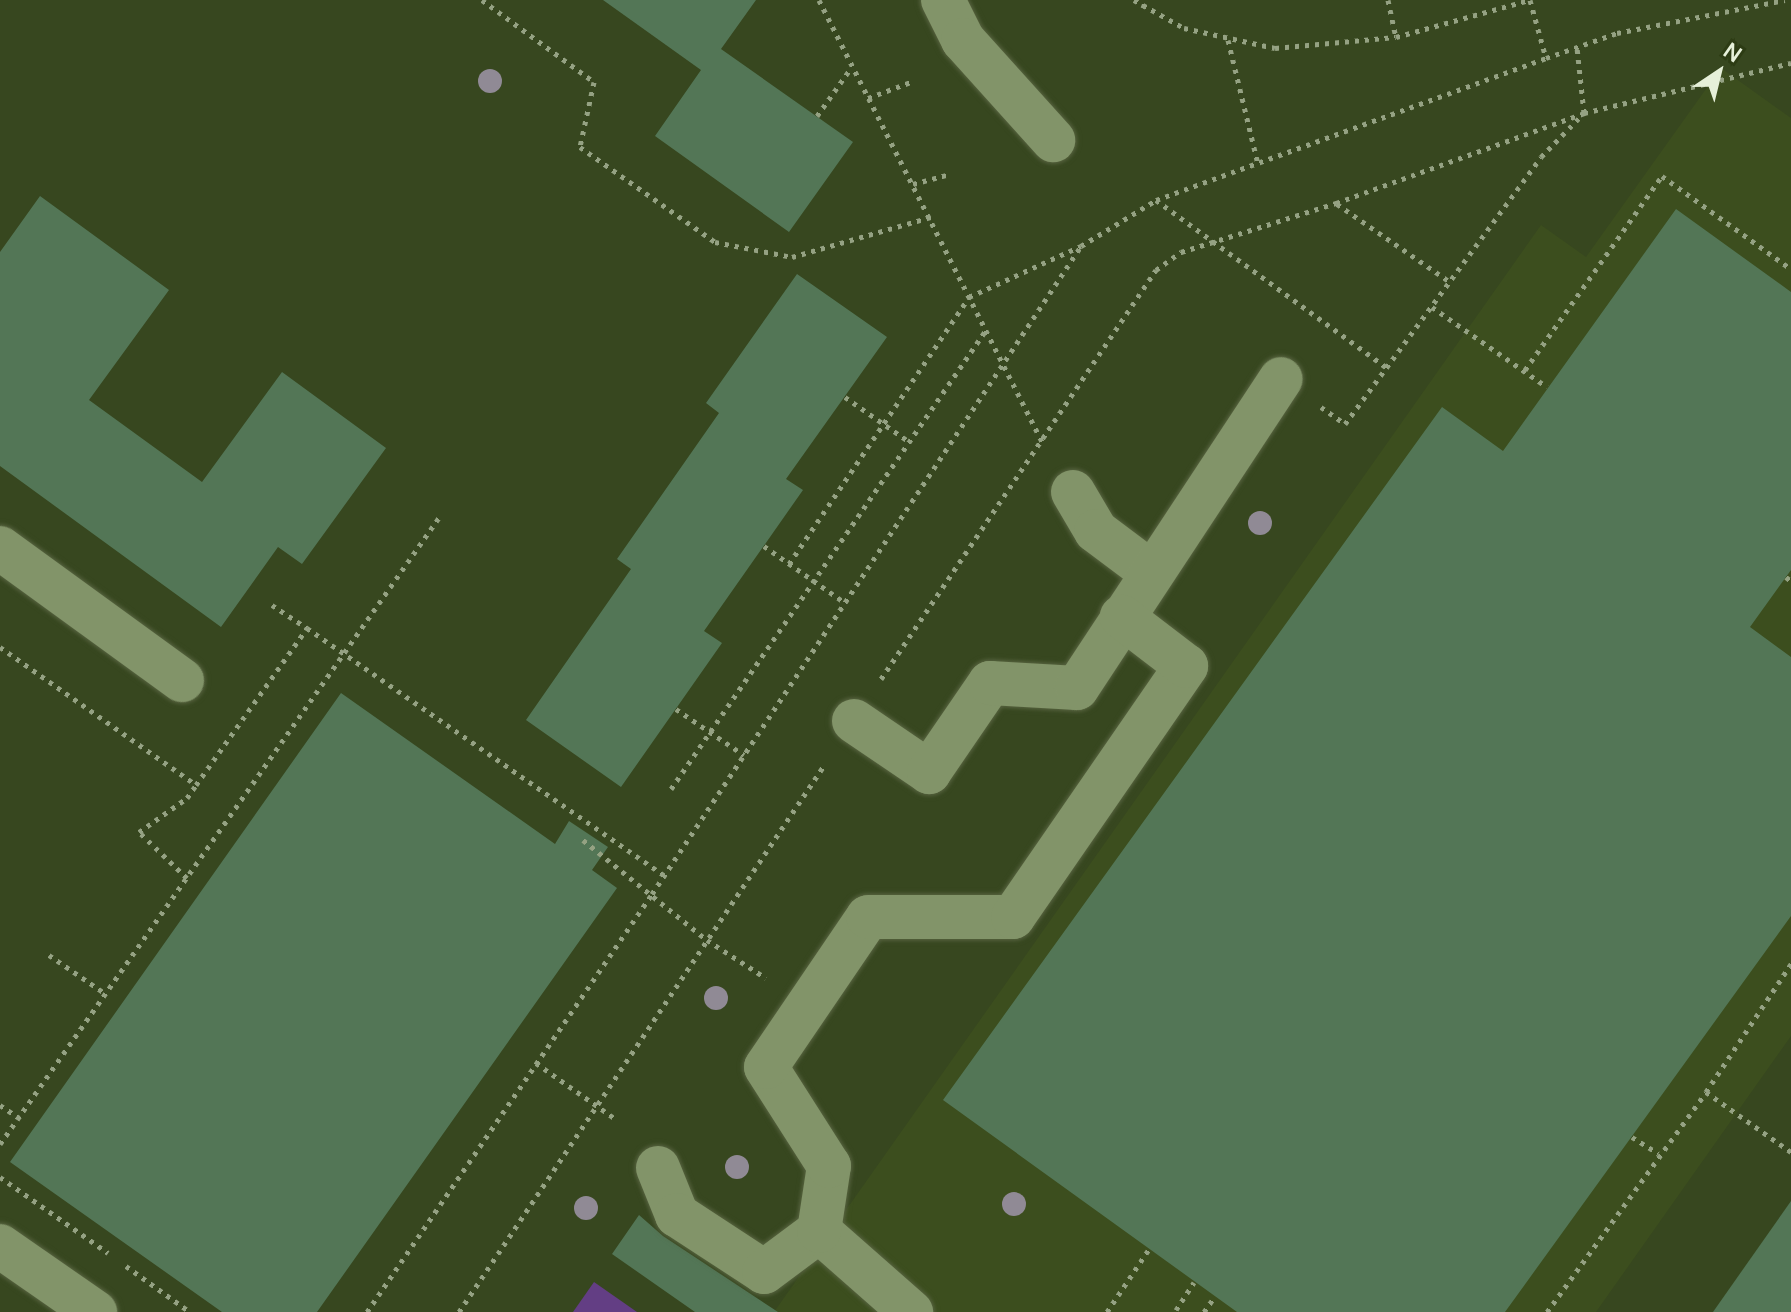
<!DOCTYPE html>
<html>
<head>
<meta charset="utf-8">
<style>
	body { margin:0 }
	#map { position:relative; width:1791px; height:1312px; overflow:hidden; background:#37471f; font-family:Manrope,sans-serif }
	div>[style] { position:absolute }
	.built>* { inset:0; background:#3c4e1e }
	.green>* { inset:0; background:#633e84 }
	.building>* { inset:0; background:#537656 }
	.path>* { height:5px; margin-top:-2.5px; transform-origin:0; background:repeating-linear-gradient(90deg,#95a283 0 4px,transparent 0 10px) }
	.roads { filter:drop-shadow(0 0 2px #576340) drop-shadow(0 0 2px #576340) }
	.minor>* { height:44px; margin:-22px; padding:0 22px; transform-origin:22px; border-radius:22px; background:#829469 }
	.trees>* { width:24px; height:24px; margin:-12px; border-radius:50%; background:#908a95 }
	span { translate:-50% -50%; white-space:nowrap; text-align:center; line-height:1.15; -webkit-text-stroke:8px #2d3c14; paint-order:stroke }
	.north { position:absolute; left:1679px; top:32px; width:80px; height:80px; -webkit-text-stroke:6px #2d3c14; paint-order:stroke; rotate:35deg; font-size:22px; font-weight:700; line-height:32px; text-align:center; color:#e6f0d9 }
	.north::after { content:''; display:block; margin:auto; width:28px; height:36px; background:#e6f0d9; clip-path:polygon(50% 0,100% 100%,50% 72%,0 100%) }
</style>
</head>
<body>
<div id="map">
	<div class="built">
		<i style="clip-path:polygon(1721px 68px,1791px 118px,1791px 1036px,1596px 1312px,774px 1312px,1541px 225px,1586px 257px)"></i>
	</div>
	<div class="green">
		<i style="clip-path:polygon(594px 1282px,637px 1312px,573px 1312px)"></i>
	</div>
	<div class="building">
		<i style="clip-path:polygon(603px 0,756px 0,721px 49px,853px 142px,789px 232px,655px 136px,701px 70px)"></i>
		<i style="clip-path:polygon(40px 196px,169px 290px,89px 400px,202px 482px,282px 372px,386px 448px,302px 564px,278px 547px,221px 627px,0 466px,0 252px)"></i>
		<i style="clip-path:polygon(1676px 209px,1791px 292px,1791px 570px,1750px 627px,1791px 657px,1791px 916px,1505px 1312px,1237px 1312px,943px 1100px,1442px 407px,1503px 451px)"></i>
		<i style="clip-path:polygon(797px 274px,887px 337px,786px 479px,803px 490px,704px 631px,722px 643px,621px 787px,526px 720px,631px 569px,617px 559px,719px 413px,706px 403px)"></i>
		<i style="clip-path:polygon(341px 693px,555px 844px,569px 821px,608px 847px,592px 870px,617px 888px,317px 1312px,222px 1312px,10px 1162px)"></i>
		<i style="clip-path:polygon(1791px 1201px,1791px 1312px,1713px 1312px)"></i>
		<i style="clip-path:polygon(639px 1215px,663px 1236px,778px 1312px,695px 1312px,612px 1254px)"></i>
	</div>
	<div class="path">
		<i style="left:482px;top:0;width:139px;rotate:36.2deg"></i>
		<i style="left:594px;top:82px;width:66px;rotate:102.2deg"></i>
		<i style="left:580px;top:147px;width:165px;rotate:35.1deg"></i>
		<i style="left:715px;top:242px;width:78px;rotate:11deg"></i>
		<i style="left:792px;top:257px;width:145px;rotate:-16.1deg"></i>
		<i style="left:819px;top:0;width:495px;rotate:63.2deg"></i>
		<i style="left:1134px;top:0;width:57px;rotate:29.2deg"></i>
		<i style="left:1184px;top:28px;width:93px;rotate:12.4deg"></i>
		<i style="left:1275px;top:48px;width:121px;rotate:-5.2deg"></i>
		<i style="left:1396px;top:37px;width:138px;rotate:-15.5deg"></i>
		<i style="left:1388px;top:0;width:38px;rotate:78deg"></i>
		<i style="left:1530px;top:0;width:60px;rotate:74.6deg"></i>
		<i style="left:1143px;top:8px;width:9px;rotate:-69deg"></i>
		<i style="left:1228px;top:40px;width:128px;rotate:76.4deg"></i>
		<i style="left:868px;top:98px;width:46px;rotate:-20.4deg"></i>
		<i style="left:817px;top:116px;width:59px;rotate:-54.7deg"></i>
		<i style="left:913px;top:184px;width:35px;rotate:-15deg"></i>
		<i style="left:1156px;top:200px;width:286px;rotate:36deg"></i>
		<i style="left:1337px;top:204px;width:137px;rotate:34.6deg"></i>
		<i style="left:1432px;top:307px;width:140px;rotate:34.8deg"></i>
		<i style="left:1525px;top:370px;width:237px;rotate:-54.8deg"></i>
		<i style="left:1662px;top:176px;width:159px;rotate:35.8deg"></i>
		<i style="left:845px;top:397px;width:77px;rotate:34.9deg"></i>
		<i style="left:1321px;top:407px;width:29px;rotate:35deg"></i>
		<i style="left:1345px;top:424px;width:331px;rotate:-53.7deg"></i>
		<i style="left:1541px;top:157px;width:62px;rotate:-45.7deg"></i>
		<i style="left:1584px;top:113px;width:65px;rotate:-96.1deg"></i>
		<i style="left:764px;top:546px;width:98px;rotate:35deg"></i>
		<i style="left:789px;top:564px;width:322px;rotate:-56deg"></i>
		<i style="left:969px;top:297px;width:123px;rotate:-24.5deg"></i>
		<i style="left:1081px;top:246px;width:88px;rotate:-31.5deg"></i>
		<i style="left:1156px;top:200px;width:415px;rotate:-20deg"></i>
		<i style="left:1546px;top:58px;width:75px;rotate:-19.4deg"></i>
		<i style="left:1617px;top:33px;width:171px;rotate:-11.1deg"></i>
		<i style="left:1786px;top:577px;width:6px;rotate:39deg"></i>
		<i style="left:272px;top:605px;width:42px;rotate:33.3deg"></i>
		<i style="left:0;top:647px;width:240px;rotate:35.1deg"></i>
		<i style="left:196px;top:785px;width:192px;rotate:-54.7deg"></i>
		<i style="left:307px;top:628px;width:436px;rotate:34.7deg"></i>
		<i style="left:881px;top:679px;width:493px;rotate:-56.1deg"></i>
		<i style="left:1156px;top:270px;width:31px;rotate:-36deg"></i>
		<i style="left:1181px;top:252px;width:163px;rotate:-17.5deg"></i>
		<i style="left:1336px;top:203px;width:264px;rotate:-19.9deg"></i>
		<i style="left:1584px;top:113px;width:213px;rotate:-13.6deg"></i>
		<i style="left:676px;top:709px;width:82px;rotate:34.1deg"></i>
		<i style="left:671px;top:789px;width:557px;rotate:-55.54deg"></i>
		<i style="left:583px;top:840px;width:159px;rotate:38.9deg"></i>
		<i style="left:707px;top:940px;width:70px;rotate:32.8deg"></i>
		<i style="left:187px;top:878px;width:66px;rotate:-136.2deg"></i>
		<i style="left:139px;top:832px;width:59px;rotate:-35.3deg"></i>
		<i style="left:187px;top:798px;width:16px;rotate:-55deg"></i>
		<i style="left:49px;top:955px;width:69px;rotate:34.4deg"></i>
		<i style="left:536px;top:1063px;width:99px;rotate:35.1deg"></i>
		<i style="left:1706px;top:1092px;width:154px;rotate:-56.4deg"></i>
		<i style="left:0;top:1105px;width:23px;rotate:34deg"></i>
		<i style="left:1632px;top:1137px;width:31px;rotate:32deg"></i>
		<i style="left:0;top:1144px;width:767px;rotate:-54.98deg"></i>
		<i style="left:0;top:1177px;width:132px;rotate:35.1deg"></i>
		<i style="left:126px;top:1266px;width:79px;rotate:35.7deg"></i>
		<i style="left:1176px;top:1310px;width:33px;rotate:-57deg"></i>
		<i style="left:367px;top:1312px;width:506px;rotate:-55.71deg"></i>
		<i style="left:652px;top:894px;width:777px;rotate:-56.49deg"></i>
		<i style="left:459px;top:1312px;width:659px;rotate:-56.26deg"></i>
		<i style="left:1107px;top:1312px;width:76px;rotate:-56.3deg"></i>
		<i style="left:1204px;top:1312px;width:19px;rotate:-55deg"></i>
		<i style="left:1547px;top:1312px;width:271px;rotate:-54.1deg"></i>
		<i style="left:1706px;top:1092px;width:104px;rotate:35.2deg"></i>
	</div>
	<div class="roads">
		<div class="minor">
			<i style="left:943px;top:0;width:45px;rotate:63.4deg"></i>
			<i style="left:963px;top:40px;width:135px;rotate:48deg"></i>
			<i style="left:1073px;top:492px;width:45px;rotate:59.5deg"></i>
			<i style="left:1096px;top:531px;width:70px;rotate:36.9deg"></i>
			<i style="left:0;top:548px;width:225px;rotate:36deg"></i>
			<i style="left:854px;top:721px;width:91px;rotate:34.2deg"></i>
			<i style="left:929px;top:772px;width:108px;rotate:-55.6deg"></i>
			<i style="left:990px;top:683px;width:87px;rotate:3.3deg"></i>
			<i style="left:1077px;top:688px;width:370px;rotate:-56.6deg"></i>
			<i style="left:658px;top:1168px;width:51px;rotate:68deg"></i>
			<i style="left:677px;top:1215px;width:104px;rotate:33.2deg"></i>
			<i style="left:764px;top:1272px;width:69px;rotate:-36.7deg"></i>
			<i style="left:819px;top:1231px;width:123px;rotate:41.4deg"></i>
			<i style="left:819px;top:1231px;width:66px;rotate:-81.3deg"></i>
			<i style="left:829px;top:1166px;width:117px;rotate:-122.5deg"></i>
			<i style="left:766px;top:1067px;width:181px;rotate:-55.8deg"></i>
			<i style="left:868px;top:917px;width:145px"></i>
			<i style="left:1013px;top:917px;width:305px;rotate:-55.4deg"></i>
			<i style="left:1186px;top:666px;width:81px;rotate:-142.6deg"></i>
			<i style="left:0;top:1246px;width:116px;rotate:34.8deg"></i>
		</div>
	</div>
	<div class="trees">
		<i style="left:490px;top:81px"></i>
		<i style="left:1260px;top:523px"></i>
		<i style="left:716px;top:998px"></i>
		<i style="left:737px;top:1167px"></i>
		<i style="left:1014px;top:1204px"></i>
		<i style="left:586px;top:1208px"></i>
	</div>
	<div class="north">N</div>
</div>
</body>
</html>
